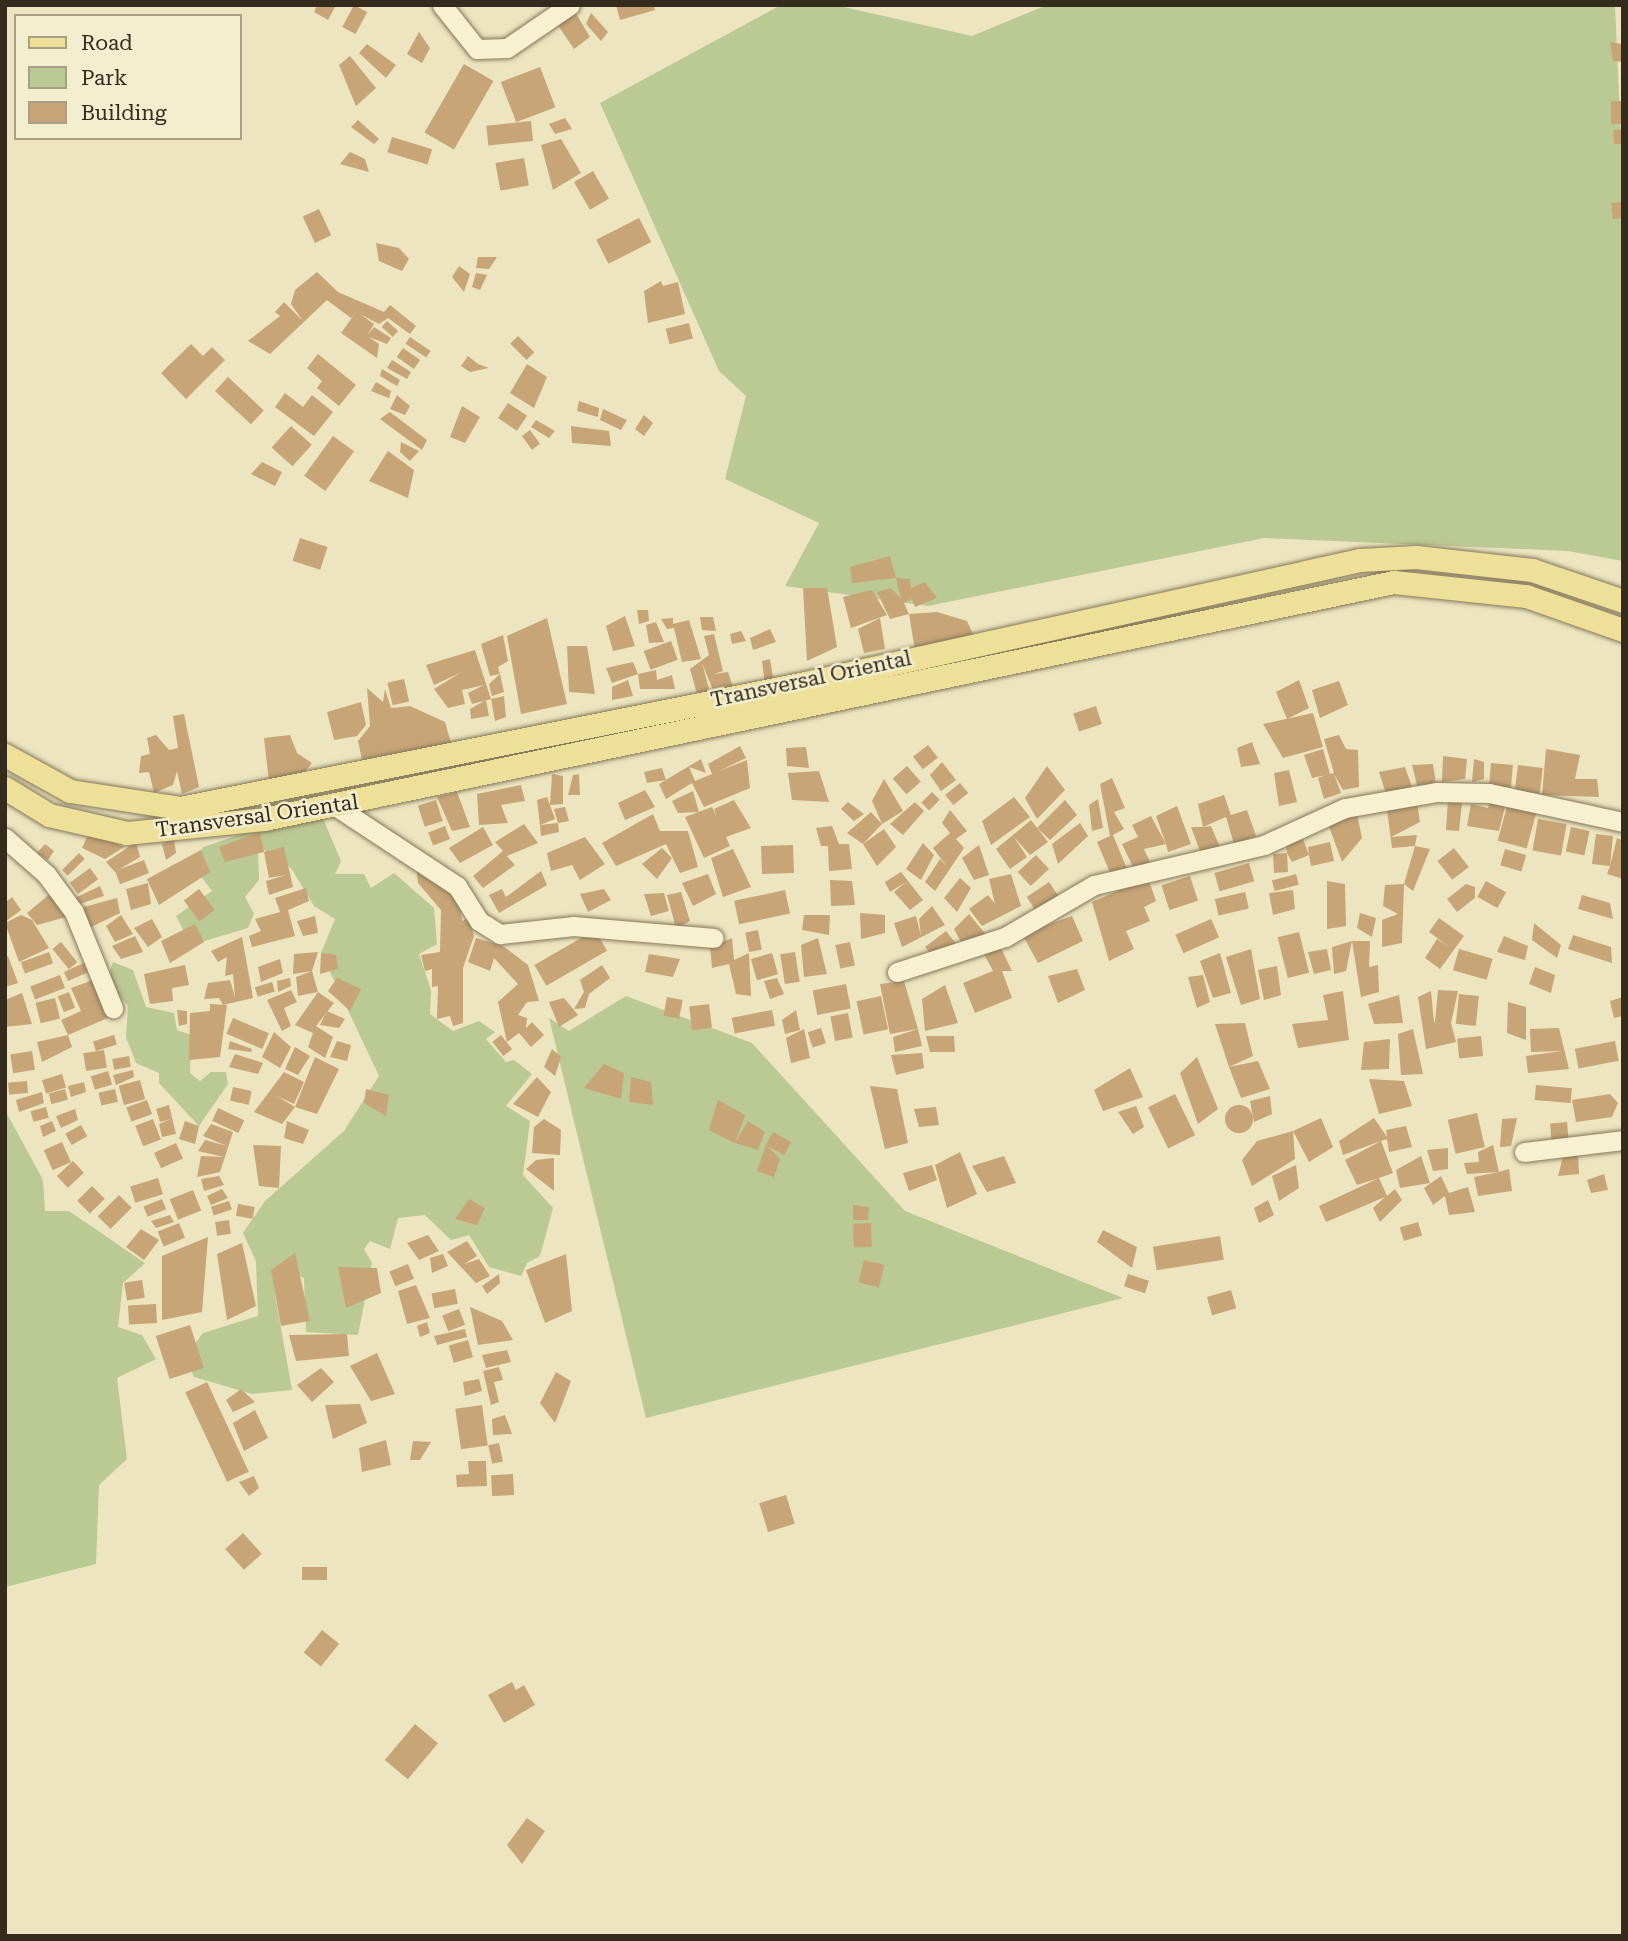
<!DOCTYPE html>
<html>
<head>
<meta charset="utf-8">
<style>
	body { margin:0 }
	#map { position:relative; width:1628px; height:1941px; overflow:hidden; background:#ece5c0; font-family:"Roboto Serif",serif }
	div>[style] { position:absolute }
	.green>* { inset:0; background:#bbc994 }
	.building>* { inset:0; background:#c8a577; transform-origin:0 0 }
	.round { border-radius:50% }
	.roads { filter:drop-shadow(0 0 2px #847659) drop-shadow(0 0 2px #847659) }
	.minor>* { height:19px; margin:-9.5px; padding:0 9.5px; transform-origin:9.5px; border-radius:9.5px; background:#f7f1d2 }
	.major>* { height:23px; margin:-11.5px; padding:0 11.5px; transform-origin:11.5px; border-radius:11.5px; background:#eee098 }
	span { translate:-50% -50%; white-space:nowrap; text-align:center; line-height:1.15; -webkit-text-stroke:5px #f3eecf; paint-order:stroke }
	.street-label { font-size:21px; color:#342b1c }
	.frame { position:absolute; inset:0; border:7px solid #342b1c; pointer-events:none }
	.legend { position:absolute; left:14px; top:14px; width:228px; height:126px; box-sizing:border-box; background:#f3eecf; border:2px solid #a7a087; margin:0; padding:9px 12px; list-style:none; font-size:21px; color:#342b1c }
	.legend li { display:flex; align-items:center; gap:14px; height:35px }
	.legend b { width:35px; border:2px solid #a7a087 }
</style>
</head>
<body>
<div id="map">
	<div class="green">
		<i style="clip-path:polygon(781px 5px,835px 5px,972px 36px,1047px 5px,1615px 5px,1623px 184px,1623px 561px,1568px 551px,1264px 538px,928px 606px,785px 586px,819px 523px,725px 479px,746px 396px,719px 371px,600px 103px)"></i>
		<i style="clip-path:polygon(270px 795px,313px 795px,341px 861px,335px 874px,364px 874px,371px 888px,394px 873px,434px 908px,437px 944px,419px 954px,431px 990px,430px 1014px,453px 1031px,479px 1021px,495px 1032px,486px 1039px,506px 1062px,514px 1060px,532px 1074px,506px 1106px,530px 1121px,523px 1175px,553px 1208px,540px 1256px,527px 1263px,521px 1276px,489px 1267px,469px 1235px,451px 1240px,425px 1215px,398px 1218px,390px 1249px,370px 1241px,364px 1249px,372px 1263px,358px 1335px,306px 1332px,304px 1278px,289px 1271px,275px 1295px,292px 1390px,252px 1394px,194px 1377px,185px 1357px,203px 1333px,258px 1316px,256px 1261px,243px 1233px,265px 1201px,344px 1131px,379px 1076px,321px 953px,335px 919px,314px 906px,291px 868px,258px 846px,259px 880px,245px 897px,254px 914px,248px 928px,191px 945px,176px 916px,212px 891px,193px 866px,203px 847px,245px 833px)"></i>
		<i style="clip-path:polygon(113px 962px,133px 970px,146px 1007px,174px 1013px,177px 1030px,191px 1035px,190px 1073px,200px 1081px,211px 1072px,226px 1072px,228px 1084px,199px 1126px,159px 1083px,159px 1073px,136px 1063px,126px 1037px,128px 1006px,107px 980px)"></i>
		<i style="clip-path:polygon(626px 996px,752px 1043px,905px 1211px,1123px 1298px,646px 1418px,549px 1018px,569px 1031px)"></i>
		<i style="clip-path:polygon(5px 1110px,43px 1180px,45px 1211px,69px 1211px,145px 1263px,123px 1283px,118px 1327px,142px 1335px,156px 1359px,117px 1378px,127px 1459px,99px 1485px,96px 1564px,5px 1587px)"></i>
	</div>
	<div class="building">
		<i style="clip-path:polygon(317px 5px,336px 5px,328px 20px,314px 12px)"></i>
		<i style="left:354px;top:5px;width:15px;height:25px;rotate:28deg"></i>
		<i style="clip-path:polygon(616px 5px,654px 5px,655px 10px,620px 20px)"></i>
		<i style="clip-path:polygon(572px 7px,590px 37px,574px 49px,555px 21px)"></i>
		<i style="clip-path:polygon(591px 13px,608px 32px,601px 41px,586px 24px)"></i>
		<i style="clip-path:polygon(419px 32px,430px 48px,422px 63px,407px 54px)"></i>
		<i style="clip-path:polygon(1610px 42px,1623px 44px,1623px 62px,1613px 61px)"></i>
		<i style="clip-path:polygon(367px 44px,396px 65px,386px 78px,359px 53px)"></i>
		<i style="clip-path:polygon(350px 56px,376px 88px,356px 106px,339px 65px)"></i>
		<i style="left:464px;top:64px;width:34px;height:79px;rotate:30deg"></i>
		<i style="left:540px;top:67px;width:43px;height:42px;rotate:69deg"></i>
		<i style="left:1611px;top:101px;width:12px;height:23px"></i>
		<i style="clip-path:polygon(565px 118px,572px 129px,555px 134px,549px 124px)"></i>
		<i style="clip-path:polygon(358px 120px,379px 139px,374px 144px,351px 127px)"></i>
		<i style="left:531px;top:121px;width:20px;height:45px;rotate:84deg"></i>
		<i style="clip-path:polygon(1623px 129px,1623px 144px,1614px 144px,1613px 130px)"></i>
		<i style="left:392px;top:137px;width:42px;height:16px;rotate:17deg"></i>
		<i style="clip-path:polygon(561px 139px,581px 173px,553px 190px,541px 145px)"></i>
		<i style="clip-path:polygon(350px 152px,365px 159px,369px 172px,340px 164px)"></i>
		<i style="left:524px;top:158px;width:28px;height:29px;rotate:80deg"></i>
		<i style="left:593px;top:171px;width:32px;height:22px;rotate:60deg"></i>
		<i style="clip-path:polygon(1623px 202px,1623px 218px,1613px 219px,1611px 203px)"></i>
		<i style="left:319px;top:209px;width:29px;height:18px;rotate:65deg"></i>
		<i style="left:639px;top:218px;width:27px;height:48px;rotate:63deg"></i>
		<i style="clip-path:polygon(376px 243px,399px 248px,409px 259px,402px 271px,379px 261px)"></i>
		<i style="clip-path:polygon(478px 257px,497px 257px,489px 269px,476px 268px)"></i>
		<i style="clip-path:polygon(459px 266px,470px 274px,464px 292px,452px 277px)"></i>
		<i style="clip-path:polygon(317px 272px,338px 292px,384px 312px,390px 305px,416px 326px,410px 334px,388px 318px,379px 324px,360px 314px,374px 324px,367px 336px,374px 327px,391px 338px,387px 344px,369px 337px,379px 344px,377px 358px,341px 333px,356px 312px,351px 318px,327px 300px,270px 354px,248px 341px,280px 316px,275px 312px,284px 302px,303px 321px,291px 304px,295px 290px)"></i>
		<i style="clip-path:polygon(476px 273px,487px 275px,480px 290px,472px 287px)"></i>
		<i style="clip-path:polygon(661px 281px,663px 286px,678px 282px,685px 314px,648px 323px,644px 291px)"></i>
		<i style="left:387px;top:321px;width:15px;height:8px;rotate:42deg"></i>
		<i style="left:689px;top:323px;width:16px;height:24px;rotate:76deg"></i>
		<i style="left:518px;top:336px;width:23px;height:11px;rotate:45deg"></i>
		<i style="left:410px;top:337px;width:25px;height:8px;rotate:34deg"></i>
		<i style="clip-path:polygon(191px 344px,203px 356px,212px 347px,225px 360px,186px 399px,161px 373px)"></i>
		<i style="left:403px;top:348px;width:21px;height:11px;rotate:35deg"></i>
		<i style="clip-path:polygon(318px 354px,356px 385px,339px 406px,317px 388px,322px 381px,307px 368px)"></i>
		<i style="clip-path:polygon(468px 356px,478px 364px,489px 368px,470px 372px,461px 366px)"></i>
		<i style="clip-path:polygon(392px 360px,411px 372px,407px 379px,387px 368px)"></i>
		<i style="clip-path:polygon(527px 364px,547px 377px,534px 408px,510px 393px)"></i>
		<i style="clip-path:polygon(382px 369px,400px 380px,397px 386px,380px 376px)"></i>
		<i style="left:228px;top:377px;width:49px;height:19px;rotate:43deg"></i>
		<i style="clip-path:polygon(376px 382px,391px 391px,389px 398px,371px 391px)"></i>
		<i style="clip-path:polygon(285px 393px,303px 407px,312px 395px,333px 412px,314px 436px,275px 407px)"></i>
		<i style="clip-path:polygon(397px 395px,410px 406px,405px 415px,390px 409px)"></i>
		<i style="clip-path:polygon(579px 401px,599px 408px,598px 417px,577px 411px)"></i>
		<i style="left:508px;top:403px;width:23px;height:18px;rotate:34deg"></i>
		<i style="clip-path:polygon(462px 406px,480px 417px,465px 443px,450px 437px)"></i>
		<i style="clip-path:polygon(603px 409px,627px 420px,621px 430px,600px 420px)"></i>
		<i style="clip-path:polygon(390px 412px,427px 440px,422px 450px,380px 419px)"></i>
		<i style="clip-path:polygon(644px 415px,653px 423px,644px 436px,635px 429px)"></i>
		<i style="clip-path:polygon(536px 420px,555px 431px,549px 438px,531px 427px)"></i>
		<i style="left:291px;top:426px;width:28px;height:29px;rotate:42deg"></i>
		<i style="clip-path:polygon(571px 426px,609px 431px,611px 446px,572px 443px)"></i>
		<i style="left:530px;top:430px;width:17px;height:10px;rotate:54deg"></i>
		<i style="left:333px;top:436px;width:26px;height:49px;rotate:36deg"></i>
		<i style="clip-path:polygon(401px 442px,419px 451px,410px 461px,400px 452px)"></i>
		<i style="clip-path:polygon(388px 451px,414px 470px,408px 498px,369px 481px)"></i>
		<i style="clip-path:polygon(262px 462px,282px 472px,275px 486px,251px 474px)"></i>
		<i style="left:300px;top:538px;width:29px;height:24px;rotate:18deg"></i>
		<i style="clip-path:polygon(890px 556px,896px 578px,910px 579px,911px 588px,925px 582px,937px 598px,915px 607px,912px 599px,904px 603px,909px 614px,937px 612px,967px 621px,975px 638px,915px 651px,909px 614px,890px 619px,877px 592px,891px 588px,901px 599px,896px 578px,852px 583px,850px 567px)"></i>
		<i style="clip-path:polygon(803px 588px,827px 588px,837px 647px,807px 661px)"></i>
		<i style="clip-path:polygon(872px 590px,887px 615px,851px 628px,843px 597px)"></i>
		<i style="clip-path:polygon(637px 610px,648px 610px,649px 621px,639px 624px)"></i>
		<i style="clip-path:polygon(625px 616px,635px 646px,613px 651px,606px 626px)"></i>
		<i style="clip-path:polygon(700px 617px,713px 617px,716px 631px,702px 630px)"></i>
		<i style="clip-path:polygon(547px 618px,567px 704px,521px 714px,507px 636px)"></i>
		<i style="clip-path:polygon(673px 618px,673px 624px,689px 620px,701px 659px,682px 662px,674px 628px,667px 629px,661px 619px)"></i>
		<i style="clip-path:polygon(880px 618px,885px 649px,864px 653px,858px 629px)"></i>
		<i style="clip-path:polygon(656px 622px,664px 642px,649px 643px,646px 625px)"></i>
		<i style="clip-path:polygon(770px 629px,776px 642px,753px 650px,750px 638px)"></i>
		<i style="clip-path:polygon(741px 631px,746px 641px,732px 644px,730px 634px)"></i>
		<i style="clip-path:polygon(714px 634px,723px 671px,714px 674px,728px 672px,734px 690px,715px 695px,702px 663px,711px 696px,699px 701px,690px 669px,709px 655px,704px 636px)"></i>
		<i style="clip-path:polygon(503px 635px,508px 661px,498px 667px,500px 674px,504px 692px,492px 696px,489px 684px,500px 674px,490px 676px,481px 644px)"></i>
		<i style="left:671px;top:641px;width:20px;height:29px;rotate:70deg"></i>
		<i style="clip-path:polygon(567px 646px,587px 646px,595px 694px,569px 692px)"></i>
		<i style="clip-path:polygon(475px 650px,491px 699px,472px 704px,468px 693px,484px 685px,462px 690px,465px 704px,448px 708px,434px 689px,460px 673px,434px 685px,426px 665px)"></i>
		<i style="clip-path:polygon(770px 659px,774px 683px,765px 685px,762px 661px)"></i>
		<i style="clip-path:polygon(633px 662px,638px 674px,612px 683px,606px 668px)"></i>
		<i style="clip-path:polygon(656px 670px,657px 680px,672px 675px,675px 689px,640px 689px,638px 674px)"></i>
		<i style="left:404px;top:679px;width:23px;height:17px;rotate:77deg"></i>
		<i style="clip-path:polygon(628px 680px,633px 696px,612px 700px,612px 687px)"></i>
		<i style="clip-path:polygon(1299px 680px,1309px 708px,1287px 719px,1276px 692px)"></i>
		<i style="clip-path:polygon(1339px 681px,1348px 705px,1320px 718px,1312px 690px)"></i>
		<i style="clip-path:polygon(367px 688px,383px 702px,385px 689px,391px 708px,410px 706px,445px 722px,451px 743px,362px 760px,358px 741px,370px 726px)"></i>
		<i style="clip-path:polygon(504px 696px,506px 717px,495px 721px,491px 699px)"></i>
		<i style="clip-path:polygon(486px 700px,489px 716px,471px 719px,470px 709px)"></i>
		<i style="clip-path:polygon(361px 702px,366px 725px,357px 736px,334px 740px,327px 712px)"></i>
		<i style="left:1096px;top:706px;width:19px;height:24px;rotate:72deg"></i>
		<i style="clip-path:polygon(1313px 713px,1323px 747px,1283px 758px,1263px 724px)"></i>
		<i style="clip-path:polygon(184px 714px,199px 787px,182px 794px,177px 771px,173px 785px,154px 793px,149px 772px,139px 773px,141px 756px,150px 754px,147px 738px,156px 735px,169px 750px,178px 748px,173px 716px)"></i>
		<i style="clip-path:polygon(290px 735px,297px 753px,312px 763px,303px 774px,269px 782px,264px 738px)"></i>
		<i style="clip-path:polygon(1339px 735px,1346px 749px,1358px 750px,1359px 787px,1343px 790px,1334px 774px,1341px 793px,1324px 799px,1318px 778px,1326px 775px,1312px 778px,1304px 755px,1323px 749px,1330px 774px,1334px 773px,1324px 739px)"></i>
		<i style="clip-path:polygon(1252px 742px,1260px 764px,1241px 767px,1237px 748px)"></i>
		<i style="left:928px;top:745px;width:16px;height:19px;rotate:52deg"></i>
		<i style="clip-path:polygon(740px 746px,746px 758px,719px 771px,747px 760px,750px 788px,704px 807px,692px 783px,666px 799px,659px 784px,701px 759px,706px 773px,689px 767px,695px 781px,712px 774px,708px 764px)"></i>
		<i style="clip-path:polygon(806px 747px,809px 768px,787px 766px,786px 748px)"></i>
		<i style="clip-path:polygon(1546px 749px,1580px 755px,1575px 779px,1597px 779px,1599px 797px,1542px 795px)"></i>
		<i style="clip-path:polygon(1443px 756px,1467px 759px,1465px 779px,1442px 782px)"></i>
		<i style="clip-path:polygon(1474px 759px,1484px 762px,1484px 779px,1472px 782px)"></i>
		<i style="clip-path:polygon(942px 762px,956px 780px,941px 791px,930px 775px)"></i>
		<i style="left:1491px;top:763px;width:22px;height:23px;rotate:5deg"></i>
		<i style="clip-path:polygon(1433px 764px,1436px 784px,1418px 789px,1412px 765px)"></i>
		<i style="left:1518px;top:765px;width:25px;height:26px;rotate:7deg"></i>
		<i style="left:907px;top:766px;width:21px;height:19px;rotate:49deg"></i>
		<i style="clip-path:polygon(1047px 766px,1065px 790px,1037px 819px,1025px 798px)"></i>
		<i style="clip-path:polygon(1405px 767px,1413px 790px,1386px 794px,1379px 772px)"></i>
		<i style="clip-path:polygon(662px 768px,666px 780px,647px 783px,644px 772px)"></i>
		<i style="clip-path:polygon(1289px 770px,1297px 802px,1279px 806px,1274px 773px)"></i>
		<i style="clip-path:polygon(819px 771px,829px 802px,792px 800px,788px 773px)"></i>
		<i style="clip-path:polygon(552px 774px,563px 776px,563px 804px,550px 805px)"></i>
		<i style="clip-path:polygon(579px 774px,580px 795px,568px 795px,573px 775px)"></i>
		<i style="clip-path:polygon(1112px 778px,1125px 808px,1114px 812px,1124px 829px,1113px 835px,1127px 869px,1111px 875px,1097px 842px,1110px 836px,1100px 784px)"></i>
		<i style="clip-path:polygon(884px 779px,903px 811px,882px 824px,872px 801px)"></i>
		<i style="left:960px;top:783px;width:13px;height:19px;rotate:51deg"></i>
		<i style="clip-path:polygon(521px 785px,525px 801px,501px 805px,508px 823px,479px 825px,477px 794px)"></i>
		<i style="clip-path:polygon(645px 790px,655px 807px,625px 820px,618px 803px)"></i>
		<i style="clip-path:polygon(693px 791px,699px 812px,678px 813px,672px 801px)"></i>
		<i style="clip-path:polygon(457px 792px,470px 827px,452px 831px,437px 797px)"></i>
		<i style="left:932px;top:792px;width:11px;height:15px;rotate:45deg"></i>
		<i style="clip-path:polygon(1224px 795px,1231px 815px,1247px 810px,1256px 836px,1234px 844px,1226px 817px,1203px 827px,1211px 826px,1220px 847px,1201px 854px,1191px 827px,1203px 827px,1198px 804px)"></i>
		<i style="clip-path:polygon(547px 797px,555px 819px,540px 825px,537px 800px)"></i>
		<i style="clip-path:polygon(1014px 797px,1030px 817px,991px 845px,982px 821px)"></i>
		<i style="clip-path:polygon(1098px 799px,1103px 828px,1092px 831px,1089px 805px)"></i>
		<i style="left:436px;top:800px;width:22px;height:19px;rotate:72deg"></i>
		<i style="clip-path:polygon(734px 800px,751px 828px,726px 837px,730px 846px,704px 858px,685px 817px,712px 807px,717px 818px,714px 809px)"></i>
		<i style="clip-path:polygon(1065px 800px,1077px 815px,1050px 840px,1037px 828px)"></i>
		<i style="clip-path:polygon(1448px 800px,1462px 803px,1459px 831px,1446px 830px)"></i>
		<i style="clip-path:polygon(848px 802px,864px 814px,854px 821px,841px 809px)"></i>
		<i style="clip-path:polygon(915px 802px,924px 811px,903px 835px,890px 824px)"></i>
		<i style="clip-path:polygon(1417px 802px,1420px 822px,1391px 837px,1417px 835px,1415px 846px,1392px 848px,1387px 810px)"></i>
		<i style="clip-path:polygon(1490px 802px,1505px 807px,1499px 831px,1467px 826px,1471px 804px,1488px 808px)"></i>
		<i style="clip-path:polygon(1177px 806px,1191px 844px,1168px 852px,1166px 844px,1144px 849px,1150px 862px,1134px 869px,1122px 844px,1138px 837px,1132px 825px,1151px 816px,1166px 844px,1156px 816px)"></i>
		<i style="left:1507px;top:806px;width:30px;height:36px;rotate:15deg"></i>
		<i style="clip-path:polygon(565px 807px,569px 821px,558px 823px,554px 809px)"></i>
		<i style="clip-path:polygon(950px 810px,967px 831px,956px 839px,964px 848px,935px 891px,925px 882px,940px 859px,947px 867px,933px 848px,950px 833px,942px 823px)"></i>
		<i style="clip-path:polygon(871px 812px,882px 824px,863px 844px,847px 833px)"></i>
		<i style="clip-path:polygon(653px 814px,660px 831px,688px 831px,698px 867px,680px 873px,666px 844px,616px 866px,602px 843px)"></i>
		<i style="clip-path:polygon(1357px 814px,1362px 838px,1342px 862px,1327px 821px)"></i>
		<i style="left:1538px;top:819px;width:29px;height:32px;rotate:10deg"></i>
		<i style="clip-path:polygon(1031px 820px,1048px 842px,1030px 855px,1014px 837px,1027px 857px,1010px 869px,996px 849px)"></i>
		<i style="clip-path:polygon(558px 823px,559px 832px,541px 836px,540px 825px)"></i>
		<i style="clip-path:polygon(1080px 823px,1088px 836px,1058px 864px,1052px 844px)"></i>
		<i style="clip-path:polygon(524px 824px,538px 843px,507px 856px,515px 865px,483px 888px,473px 876px,503px 851px,495px 842px)"></i>
		<i style="left:445px;top:826px;width:14px;height:18px;rotate:69deg"></i>
		<i style="clip-path:polygon(832px 826px,839px 844px,849px 844px,852px 869px,829px 871px,828px 846px,821px 846px,816px 828px)"></i>
		<i style="clip-path:polygon(483px 827px,493px 845px,460px 863px,449px 848px)"></i>
		<i style="left:1571px;top:827px;width:19px;height:25px;rotate:12deg"></i>
		<i style="clip-path:polygon(884px 829px,896px 847px,877px 866px,863px 844px)"></i>
		<i style="clip-path:polygon(260px 832px,264px 852px,225px 862px,219px 847px)"></i>
		<i style="clip-path:polygon(89px 833px,124px 847px,105px 859px,82px 848px)"></i>
		<i style="clip-path:polygon(1596px 834px,1613px 836px,1610px 866px,1617px 838px,1623px 840px,1623px 879px,1607px 874px,1610px 866px,1592px 864px)"></i>
		<i style="clip-path:polygon(585px 837px,605px 864px,580px 880px,572px 865px,551px 871px,547px 853px)"></i>
		<i style="clip-path:polygon(174px 839px,176px 853px,166px 860px,162px 844px)"></i>
		<i style="clip-path:polygon(1303px 839px,1309px 855px,1308px 847px,1330px 842px,1334px 861px,1311px 866px,1309px 855px,1292px 862px,1287px 853px,1288px 872px,1274px 873px,1273px 854px,1287px 853px,1286px 845px)"></i>
		<i style="clip-path:polygon(136px 842px,140px 857px,115px 872px,106px 862px)"></i>
		<i style="clip-path:polygon(923px 843px,934px 855px,921px 880px,906px 869px)"></i>
		<i style="clip-path:polygon(45px 844px,54px 851px,48px 860px,37px 853px)"></i>
		<i style="left:793px;top:845px;width:28px;height:32px;rotate:88deg"></i>
		<i style="clip-path:polygon(979px 845px,989px 875px,974px 880px,962px 858px)"></i>
		<i style="clip-path:polygon(1415px 846px,1430px 849px,1413px 891px,1404px 884px)"></i>
		<i style="clip-path:polygon(284px 847px,293px 887px,269px 895px,266px 881px,286px 875px,269px 878px,264px 852px)"></i>
		<i style="clip-path:polygon(662px 848px,672px 858px,657px 879px,642px 864px)"></i>
		<i style="left:1454px;top:848px;width:24px;height:21px;rotate:52deg"></i>
		<i style="clip-path:polygon(733px 849px,751px 887px,723px 897px,711px 858px)"></i>
		<i style="left:1505px;top:849px;width:22px;height:17px;rotate:16deg"></i>
		<i style="clip-path:polygon(201px 850px,210px 872px,159px 905px,147px 879px)"></i>
		<i style="left:79px;top:853px;width:8px;height:24px;rotate:45deg"></i>
		<i style="left:1036px;top:855px;width:19px;height:25px;rotate:47deg"></i>
		<i style="left:144px;top:860px;width:14px;height:31px;rotate:69deg"></i>
		<i style="clip-path:polygon(416px 863px,458px 891px,462px 921px,469px 918px,474px 936px,463px 968px,463px 1023px,453px 1026px,450px 1016px,437px 1019px,438px 986px,432px 987px,432px 969px,425px 971px,421px 955px,440px 952px,441px 910px,418px 883px)"></i>
		<i style="left:1249px;top:863px;width:19px;height:36px;rotate:74deg"></i>
		<i style="left:90px;top:868px;width:14px;height:25px;rotate:54deg"></i>
		<i style="clip-path:polygon(541px 871px,547px 885px,499px 913px,489px 895px,502px 889px,506px 897px)"></i>
		<i style="clip-path:polygon(901px 872px,923px 900px,910px 910px,894px 892px,906px 882px,890px 892px,885px 882px)"></i>
		<i style="clip-path:polygon(708px 874px,716px 894px,693px 906px,682px 883px)"></i>
		<i style="clip-path:polygon(1011px 874px,1021px 906px,982px 926px,969px 909px,988px 895px,995px 904px,989px 879px)"></i>
		<i style="left:1296px;top:874px;width:11px;height:25px;rotate:75deg"></i>
		<i style="left:1190px;top:876px;width:26px;height:30px;rotate:72deg"></i>
		<i style="clip-path:polygon(960px 878px,971px 888px,957px 912px,944px 898px)"></i>
		<i style="clip-path:polygon(1148px 878px,1156px 901px,1144px 907px,1150px 921px,1126px 931px,1134px 949px,1109px 961px,1092px 902px)"></i>
		<i style="clip-path:polygon(830px 880px,852px 881px,855px 905px,831px 906px)"></i>
		<i style="clip-path:polygon(1327px 881px,1345px 884px,1346px 926px,1327px 929px)"></i>
		<i style="left:1486px;top:881px;width:23px;height:18px;rotate:29deg"></i>
		<i style="left:1049px;top:882px;width:18px;height:27px;rotate:56deg"></i>
		<i style="clip-path:polygon(148px 883px,151px 904px,131px 910px,126px 889px)"></i>
		<i style="clip-path:polygon(1404px 884px,1402px 943px,1382px 947px,1382px 920px,1398px 914px,1383px 906px,1385px 885px)"></i>
		<i style="clip-path:polygon(1466px 884px,1475px 887px,1475px 898px,1457px 912px,1447px 899px)"></i>
		<i style="clip-path:polygon(100px 886px,104px 896px,79px 904px,75px 898px)"></i>
		<i style="clip-path:polygon(306px 888px,309px 901px,288px 910px,295px 936px,252px 947px,249px 936px,261px 931px,255px 919px,280px 912px,275px 898px)"></i>
		<i style="left:199px;top:889px;width:26px;height:19px;rotate:53deg"></i>
		<i style="clip-path:polygon(604px 889px,611px 900px,588px 912px,580px 894px)"></i>
		<i style="left:785px;top:890px;width:24px;height:52px;rotate:78deg"></i>
		<i style="clip-path:polygon(1293px 890px,1295px 909px,1273px 915px,1269px 893px)"></i>
		<i style="clip-path:polygon(681px 892px,690px 921px,676px 928px,667px 895px)"></i>
		<i style="left:1245px;top:892px;width:17px;height:31px;rotate:77deg"></i>
		<i style="clip-path:polygon(51px 893px,70px 916px,37px 925px,27px 913px)"></i>
		<i style="clip-path:polygon(664px 893px,669px 911px,651px 916px,644px 894px)"></i>
		<i style="clip-path:polygon(1582px 895px,1610px 903px,1613px 919px,1578px 909px)"></i>
		<i style="clip-path:polygon(12px 897px,21px 910px,5px 922px,5px 903px)"></i>
		<i style="clip-path:polygon(117px 898px,120px 913px,85px 930px,80px 908px)"></i>
		<i style="clip-path:polygon(932px 906px,945px 925px,902px 947px,894px 923px,916px 916px,921px 936px,919px 919px)"></i>
		<i style="clip-path:polygon(860px 913px,885px 915px,885px 933px,861px 939px)"></i>
		<i style="clip-path:polygon(1360px 913px,1376px 918px,1372px 937px,1357px 928px)"></i>
		<i style="clip-path:polygon(969px 914px,988px 937px,966px 951px,954px 929px)"></i>
		<i style="clip-path:polygon(21px 915px,32px 920px,49px 948px,19px 962px,5px 923px)"></i>
		<i style="clip-path:polygon(121px 915px,133px 934px,115px 942px,106px 926px)"></i>
		<i style="clip-path:polygon(804px 915px,830px 915px,829px 935px,802px 930px)"></i>
		<i style="clip-path:polygon(315px 916px,318px 933px,303px 936px,297px 921px)"></i>
		<i style="clip-path:polygon(1072px 916px,1083px 941px,1038px 963px,1022px 934px)"></i>
		<i style="clip-path:polygon(1439px 918px,1464px 936px,1440px 969px,1425px 958px,1437px 939px,1448px 946px,1429px 932px)"></i>
		<i style="clip-path:polygon(152px 919px,162px 937px,148px 947px,134px 928px)"></i>
		<i style="left:1211px;top:919px;width:20px;height:39px;rotate:66deg"></i>
		<i style="clip-path:polygon(1534px 923px,1561px 945px,1557px 958px,1532px 940px)"></i>
		<i style="clip-path:polygon(195px 924px,204px 942px,170px 963px,161px 941px)"></i>
		<i style="left:595px;top:930px;width:24px;height:70px;rotate:60deg"></i>
		<i style="left:758px;top:930px;width:20px;height:13px;rotate:79deg"></i>
		<i style="clip-path:polygon(946px 931px,957px 945px,934px 957px,925px 947px)"></i>
		<i style="left:1299px;top:932px;width:42px;height:22px;rotate:76deg"></i>
		<i style="clip-path:polygon(1573px 935px,1611px 947px,1612px 963px,1568px 949px)"></i>
		<i style="clip-path:polygon(135px 936px,143px 952px,121px 959px,112px 946px)"></i>
		<i style="clip-path:polygon(1504px 936px,1528px 946px,1525px 960px,1497px 952px)"></i>
		<i style="clip-path:polygon(242px 937px,253px 998px,223px 1005px,219px 998px,204px 999px,208px 983px,230px 980px,235px 997px,233px 974px,225px 976px,227px 957px,218px 962px,211px 951px)"></i>
		<i style="clip-path:polygon(476px 938px,503px 946px,528px 965px,539px 1001px,527px 1002px,518px 1015px,527px 1018px,526px 1028px,532px 1022px,544px 1035px,531px 1047px,519px 1033px,507px 1042px,498px 1002px,518px 984px,494px 958px,490px 971px,468px 962px)"></i>
		<i style="clip-path:polygon(732px 938px,734px 960px,749px 953px,751px 996px,736px 994px,729px 964px,712px 968px,710px 947px)"></i>
		<i style="clip-path:polygon(818px 938px,827px 974px,804px 977px,801px 945px)"></i>
		<i style="clip-path:polygon(1352px 941px,1346px 971px,1334px 974px,1332px 947px)"></i>
		<i style="clip-path:polygon(1352px 941px,1370px 941px,1369px 967px,1378px 965px,1379px 992px,1361px 997px)"></i>
		<i style="left:61px;top:942px;width:26px;height:11px;rotate:51deg"></i>
		<i style="left:850px;top:942px;width:24px;height:15px;rotate:78deg"></i>
		<i style="clip-path:polygon(1001px 948px,1012px 971px,1002px 971px,1012px 998px,975px 1013px,963px 983px,993px 971px,984px 954px)"></i>
		<i style="clip-path:polygon(1251px 949px,1260px 999px,1241px 1005px,1226px 957px)"></i>
		<i style="clip-path:polygon(1327px 949px,1331px 970px,1314px 974px,1308px 952px)"></i>
		<i style="left:1459px;top:949px;width:35px;height:22px;rotate:16deg"></i>
		<i style="left:49px;top:952px;width:12px;height:30px;rotate:70deg"></i>
		<i style="clip-path:polygon(318px 952px,312px 971px,318px 992px,298px 996px,296px 977px,312px 971px,293px 974px,294px 954px)"></i>
		<i style="left:795px;top:952px;width:30px;height:15px;rotate:81deg"></i>
		<i style="clip-path:polygon(321px 953px,336px 955px,338px 969px,320px 974px)"></i>
		<i style="left:772px;top:953px;width:22px;height:22px;rotate:74deg"></i>
		<i style="clip-path:polygon(1220px 953px,1231px 993px,1213px 998px,1200px 961px)"></i>
		<i style="clip-path:polygon(649px 954px,680px 959px,673px 977px,645px 972px)"></i>
		<i style="clip-path:polygon(8px 956px,18px 983px,5px 987px,5px 958px)"></i>
		<i style="clip-path:polygon(280px 959px,283px 973px,261px 982px,258px 967px)"></i>
		<i style="left:84px;top:963px;width:10px;height:22px;rotate:66deg"></i>
		<i style="clip-path:polygon(185px 965px,189px 985px,172px 988px,173px 1001px,150px 1004px,144px 974px)"></i>
		<i style="clip-path:polygon(602px 965px,610px 978px,589px 994px,585px 1008px,574px 1009px,584px 992px,580px 980px)"></i>
		<i style="clip-path:polygon(1277px 966px,1281px 995px,1264px 1000px,1258px 970px)"></i>
		<i style="clip-path:polygon(1535px 967px,1555px 975px,1551px 993px,1529px 984px)"></i>
		<i style="clip-path:polygon(1077px 969px,1085px 990px,1058px 1003px,1048px 976px)"></i>
		<i style="left:60px;top:975px;width:14px;height:32px;rotate:69deg"></i>
		<i style="clip-path:polygon(1203px 975px,1210px 1002px,1197px 1008px,1188px 977px)"></i>
		<i style="clip-path:polygon(290px 978px,291px 986px,278px 992px,277px 981px)"></i>
		<i style="clip-path:polygon(337px 978px,361px 989px,350px 1011px,328px 991px)"></i>
		<i style="clip-path:polygon(777px 978px,784px 994px,770px 999px,764px 981px)"></i>
		<i style="clip-path:polygon(93px 980px,110px 1017px,68px 1035px,61px 1020px,81px 1011px,71px 988px)"></i>
		<i style="clip-path:polygon(904px 981px,918px 1029px,922px 1046px,895px 1052px,893px 1037px,918px 1029px,890px 1034px,880px 984px)"></i>
		<i style="left:272px;top:982px;width:10px;height:18px;rotate:73deg"></i>
		<i style="left:846px;top:984px;width:25px;height:34px;rotate:79deg"></i>
		<i style="clip-path:polygon(945px 985px,958px 1023px,925px 1031px,922px 999px)"></i>
		<i style="clip-path:polygon(291px 990px,297px 1002px,284px 1008px,291px 1026px,282px 1031px,267px 1000px)"></i>
		<i style="clip-path:polygon(1438px 990px,1458px 991px,1451px 1023px,1456px 1042px,1426px 1049px,1418px 997px,1431px 991px,1434px 1022px,1443px 1023px,1435px 1022px)"></i>
		<i style="clip-path:polygon(1343px 991px,1349px 1040px,1298px 1048px,1292px 1024px,1328px 1020px,1323px 995px)"></i>
		<i style="left:69px;top:992px;width:17px;height:12px;rotate:69deg"></i>
		<i style="clip-path:polygon(318px 992px,334px 1003px,316px 1026px,333px 1037px,325px 1058px,308px 1047px,313px 1033px,295px 1025px)"></i>
		<i style="clip-path:polygon(22px 993px,32px 1024px,5px 1027px,5px 1000px)"></i>
		<i style="left:1459px;top:994px;width:20px;height:30px;rotate:6deg"></i>
		<i style="clip-path:polygon(1399px 995px,1403px 1023px,1374px 1024px,1368px 1004px)"></i>
		<i style="left:881px;top:996px;width:34px;height:25px;rotate:78deg"></i>
		<i style="left:667px;top:997px;width:16px;height:19px;rotate:11deg"></i>
		<i style="clip-path:polygon(1623px 997px,1623px 1016px,1614px 1018px,1610px 1001px)"></i>
		<i style="left:55px;top:998px;width:21px;height:20px;rotate:76deg"></i>
		<i style="clip-path:polygon(564px 998px,578px 1015px,559px 1027px,549px 1002px)"></i>
		<i style="clip-path:polygon(1508px 1002px,1526px 1007px,1526px 1040px,1507px 1033px)"></i>
		<i style="clip-path:polygon(210px 1004px,227px 1005px,220px 1057px,189px 1060px,190px 1013px,210px 1011px)"></i>
		<i style="left:709px;top:1004px;width:24px;height:20px;rotate:83deg"></i>
		<i style="clip-path:polygon(177px 1010px,187px 1011px,187px 1024px,179px 1026px)"></i>
		<i style="left:772px;top:1010px;width:16px;height:41px;rotate:79deg"></i>
		<i style="clip-path:polygon(796px 1010px,800px 1030px,785px 1034px,782px 1020px)"></i>
		<i style="clip-path:polygon(327px 1011px,345px 1019px,339px 1028px,320px 1025px)"></i>
		<i style="left:848px;top:1013px;width:25px;height:18px;rotate:79deg"></i>
		<i style="left:233px;top:1018px;width:39px;height:17px;rotate:23deg"></i>
		<i style="clip-path:polygon(1245px 1023px,1253px 1056px,1229px 1067px,1215px 1024px)"></i>
		<i style="left:821px;top:1028px;width:16px;height:14px;rotate:72deg"></i>
		<i style="clip-path:polygon(1559px 1028px,1569px 1069px,1528px 1073px,1526px 1056px,1562px 1051px,1531px 1052px,1530px 1029px)"></i>
		<i style="clip-path:polygon(804px 1029px,810px 1058px,791px 1063px,786px 1038px)"></i>
		<i style="clip-path:polygon(1413px 1029px,1423px 1074px,1401px 1075px,1398px 1034px)"></i>
		<i style="clip-path:polygon(274px 1032px,291px 1047px,280px 1068px,262px 1057px)"></i>
		<i style="clip-path:polygon(68px 1035px,72px 1047px,42px 1062px,37px 1042px)"></i>
		<i style="left:114px;top:1035px;width:10px;height:22px;rotate:73deg"></i>
		<i style="left:501px;top:1035px;width:18px;height:11px;rotate:52deg"></i>
		<i style="clip-path:polygon(926px 1036px,954px 1036px,955px 1052px,930px 1052px)"></i>
		<i style="left:1481px;top:1036px;width:20px;height:24px;rotate:84deg"></i>
		<i style="clip-path:polygon(1390px 1039px,1389px 1069px,1361px 1070px,1364px 1042px)"></i>
		<i style="clip-path:polygon(230px 1041px,252px 1049px,251px 1052px,228px 1049px)"></i>
		<i style="clip-path:polygon(337px 1041px,351px 1045px,347px 1061px,330px 1057px)"></i>
		<i style="left:1615px;top:1041px;width:20px;height:41px;rotate:79deg"></i>
		<i style="clip-path:polygon(295px 1047px,310px 1056px,298px 1075px,285px 1069px)"></i>
		<i style="clip-path:polygon(552px 1049px,561px 1057px,555px 1076px,544px 1067px)"></i>
		<i style="left:104px;top:1050px;width:18px;height:21px;rotate:81deg"></i>
		<i style="left:32px;top:1051px;width:19px;height:22px;rotate:81deg"></i>
		<i style="clip-path:polygon(922px 1053px,924px 1068px,896px 1075px,891px 1055px)"></i>
		<i style="clip-path:polygon(235px 1054px,263px 1063px,258px 1074px,229px 1067px)"></i>
		<i style="left:129px;top:1056px;width:11px;height:17px;rotate:80deg"></i>
		<i style="clip-path:polygon(315px 1057px,339px 1069px,317px 1114px,295px 1107px,282px 1124px,254px 1112px,284px 1072px,304px 1082px,294px 1104px,277px 1096px,295px 1107px)"></i>
		<i style="clip-path:polygon(1197px 1057px,1218px 1109px,1198px 1124px,1180px 1073px)"></i>
		<i style="clip-path:polygon(1258px 1061px,1270px 1089px,1241px 1098px,1229px 1067px)"></i>
		<i style="clip-path:polygon(604px 1064px,624px 1073px,621px 1099px,584px 1088px)"></i>
		<i style="clip-path:polygon(1130px 1068px,1143px 1097px,1103px 1111px,1094px 1090px)"></i>
		<i style="clip-path:polygon(133px 1070px,134px 1077px,116px 1085px,113px 1075px)"></i>
		<i style="left:108px;top:1071px;width:14px;height:18px;rotate:73deg"></i>
		<i style="left:62px;top:1074px;width:14px;height:21px;rotate:73deg"></i>
		<i style="clip-path:polygon(537px 1077px,551px 1092px,538px 1117px,513px 1104px)"></i>
		<i style="clip-path:polygon(631px 1077px,651px 1082px,653px 1105px,629px 1102px)"></i>
		<i style="clip-path:polygon(1369px 1079px,1404px 1081px,1412px 1106px,1379px 1114px)"></i>
		<i style="left:140px;top:1080px;width:20px;height:22px;rotate:75deg"></i>
		<i style="left:27px;top:1081px;width:12px;height:19px;rotate:85deg"></i>
		<i style="clip-path:polygon(84px 1082px,86px 1092px,71px 1097px,68px 1086px)"></i>
		<i style="left:1536px;top:1085px;width:36px;height:15px;rotate:5deg"></i>
		<i style="clip-path:polygon(870px 1086px,897px 1089px,908px 1143px,885px 1149px)"></i>
		<i style="left:233px;top:1087px;width:19px;height:14px;rotate:12deg"></i>
		<i style="left:65px;top:1089px;width:11px;height:17px;rotate:75deg"></i>
		<i style="left:115px;top:1089px;width:13px;height:17px;rotate:77deg"></i>
		<i style="clip-path:polygon(366px 1089px,389px 1095px,386px 1116px,364px 1103px)"></i>
		<i style="clip-path:polygon(42px 1092px,44px 1103px,19px 1112px,16px 1100px)"></i>
		<i style="left:1175px;top:1094px;width:46px;height:30px;rotate:64deg"></i>
		<i style="clip-path:polygon(1610px 1094px,1618px 1103px,1612px 1117px,1576px 1122px,1572px 1100px)"></i>
		<i style="clip-path:polygon(1270px 1096px,1272px 1114px,1254px 1122px,1250px 1101px)"></i>
		<i style="left:147px;top:1100px;width:15px;height:22px;rotate:70deg"></i>
		<i style="clip-path:polygon(718px 1100px,745px 1115px,735px 1143px,709px 1130px)"></i>
		<i class="round" style="left:1225px;top:1105px;width:28px;height:28px"></i>
		<i style="clip-path:polygon(169px 1105px,176px 1134px,162px 1137px,159px 1124px,171px 1119px,160px 1122px,156px 1109px)"></i>
		<i style="clip-path:polygon(1136px 1106px,1144px 1127px,1133px 1134px,1118px 1112px)"></i>
		<i style="left:46px;top:1107px;width:11px;height:16px;rotate:75deg"></i>
		<i style="clip-path:polygon(936px 1107px,939px 1125px,919px 1127px,914px 1109px)"></i>
		<i style="left:218px;top:1108px;width:29px;height:14px;rotate:25deg"></i>
		<i style="clip-path:polygon(75px 1109px,78px 1120px,61px 1128px,56px 1116px)"></i>
		<i style="left:1477px;top:1113px;width:35px;height:30px;rotate:77deg"></i>
		<i style="clip-path:polygon(1321px 1118px,1333px 1147px,1309px 1162px,1293px 1131px)"></i>
		<i style="clip-path:polygon(1374px 1118px,1387px 1137px,1386px 1130px,1406px 1126px,1412px 1147px,1389px 1152px,1387px 1139px,1381px 1141px,1393px 1173px,1379px 1178px,1387px 1196px,1395px 1189px,1402px 1200px,1380px 1222px,1373px 1208px,1385px 1197px,1326px 1222px,1319px 1206px,1379px 1178px,1357px 1185px,1345px 1160px,1381px 1141px,1343px 1155px,1339px 1141px)"></i>
		<i style="clip-path:polygon(1517px 1118px,1511px 1146px,1500px 1147px,1502px 1119px)"></i>
		<i style="left:153px;top:1119px;width:22px;height:19px;rotate:69deg"></i>
		<i style="clip-path:polygon(544px 1119px,561px 1130px,560px 1155px,532px 1153px,534px 1127px)"></i>
		<i style="clip-path:polygon(52px 1121px,56px 1131px,43px 1137px,40px 1126px)"></i>
		<i style="clip-path:polygon(185px 1121px,199px 1126px,195px 1144px,179px 1139px)"></i>
		<i style="clip-path:polygon(287px 1121px,309px 1130px,303px 1144px,284px 1138px)"></i>
		<i style="clip-path:polygon(748px 1121px,765px 1132px,758px 1150px,735px 1143px)"></i>
		<i style="left:1567px;top:1122px;width:21px;height:17px;rotate:85deg"></i>
		<i style="clip-path:polygon(211px 1124px,233px 1132px,220px 1172px,197px 1177px,201px 1156px,224px 1157px,198px 1151px,205px 1140px,227px 1146px,203px 1136px)"></i>
		<i style="left:81px;top:1125px;width:13px;height:18px;rotate:61deg"></i>
		<i style="clip-path:polygon(1293px 1131px,1295px 1159px,1252px 1186px,1242px 1160px,1257px 1141px)"></i>
		<i style="left:773px;top:1132px;width:21px;height:15px;rotate:29deg"></i>
		<i style="left:62px;top:1142px;width:22px;height:20px;rotate:66deg"></i>
		<i style="left:176px;top:1143px;width:17px;height:24px;rotate:66deg"></i>
		<i style="clip-path:polygon(253px 1145px,281px 1146px,279px 1188px,259px 1186px)"></i>
		<i style="clip-path:polygon(766px 1145px,780px 1159px,774px 1177px,757px 1171px)"></i>
		<i style="clip-path:polygon(1493px 1145px,1499px 1172px,1509px 1169px,1512px 1191px,1478px 1196px,1474px 1177px,1499px 1172px,1467px 1174px,1464px 1163px,1479px 1162px,1478px 1152px)"></i>
		<i style="clip-path:polygon(1448px 1148px,1448px 1169px,1433px 1171px,1427px 1150px)"></i>
		<i style="clip-path:polygon(1578px 1151px,1579px 1174px,1558px 1176px,1564px 1153px)"></i>
		<i style="clip-path:polygon(960px 1152px,977px 1194px,947px 1208px,935px 1165px)"></i>
		<i style="clip-path:polygon(1004px 1156px,1016px 1183px,987px 1192px,972px 1166px)"></i>
		<i style="clip-path:polygon(1421px 1156px,1430px 1183px,1400px 1188px,1396px 1170px)"></i>
		<i style="clip-path:polygon(554px 1158px,554px 1191px,526px 1169px,536px 1160px)"></i>
		<i style="left:73px;top:1161px;width:16px;height:22px;rotate:47deg"></i>
		<i style="clip-path:polygon(932px 1165px,937px 1180px,909px 1191px,903px 1173px)"></i>
		<i style="clip-path:polygon(1296px 1165px,1299px 1188px,1279px 1201px,1272px 1176px)"></i>
		<i style="clip-path:polygon(1604px 1174px,1608px 1190px,1591px 1193px,1587px 1180px)"></i>
		<i style="clip-path:polygon(219px 1176px,224px 1185px,204px 1191px,201px 1179px)"></i>
		<i style="clip-path:polygon(1441px 1176px,1449px 1193px,1468px 1187px,1475px 1212px,1449px 1215px,1445px 1196px,1433px 1205px,1424px 1188px)"></i>
		<i style="left:158px;top:1178px;width:17px;height:29px;rotate:73deg"></i>
		<i style="left:92px;top:1186px;width:18px;height:21px;rotate:45deg"></i>
		<i style="clip-path:polygon(222px 1189px,228px 1198px,211px 1205px,207px 1196px)"></i>
		<i style="left:193px;top:1190px;width:22px;height:25px;rotate:68deg"></i>
		<i style="left:119px;top:1195px;width:18px;height:30px;rotate:45deg"></i>
		<i style="left:162px;top:1199px;width:11px;height:20px;rotate:68deg"></i>
		<i style="clip-path:polygon(469px 1199px,485px 1208px,477px 1225px,455px 1219px)"></i>
		<i style="clip-path:polygon(1268px 1200px,1274px 1215px,1259px 1223px,1254px 1208px)"></i>
		<i style="left:229px;top:1201px;width:9px;height:19px;rotate:72deg"></i>
		<i style="left:238px;top:1204px;width:17px;height:12px;rotate:10deg"></i>
		<i style="clip-path:polygon(853px 1205px,869px 1207px,868px 1220px,853px 1220px)"></i>
		<i style="clip-path:polygon(170px 1215px,174px 1222px,156px 1228px,151px 1221px)"></i>
		<i style="left:229px;top:1220px;width:14px;height:14px;rotate:82deg"></i>
		<i style="left:1418px;top:1222px;width:14px;height:19px;rotate:73deg"></i>
		<i style="left:179px;top:1223px;width:16px;height:23px;rotate:68deg"></i>
		<i style="left:871px;top:1223px;width:24px;height:18px;rotate:88deg"></i>
		<i style="clip-path:polygon(141px 1229px,159px 1240px,144px 1260px,126px 1247px)"></i>
		<i style="clip-path:polygon(1103px 1230px,1137px 1247px,1132px 1268px,1097px 1242px)"></i>
		<i style="clip-path:polygon(428px 1235px,439px 1251px,419px 1260px,407px 1243px)"></i>
		<i style="left:1220px;top:1236px;width:24px;height:68px;rotate:81deg"></i>
		<i style="clip-path:polygon(208px 1237px,202px 1312px,162px 1320px,162px 1256px)"></i>
		<i style="clip-path:polygon(467px 1241px,477px 1256px,464px 1264px,479px 1259px,490px 1276px,476px 1283px,447px 1252px)"></i>
		<i style="clip-path:polygon(242px 1243px,256px 1306px,227px 1320px,217px 1254px)"></i>
		<i style="clip-path:polygon(295px 1253px,310px 1321px,281px 1326px,271px 1270px)"></i>
		<i style="clip-path:polygon(443px 1254px,448px 1266px,432px 1273px,430px 1258px)"></i>
		<i style="clip-path:polygon(566px 1254px,572px 1311px,545px 1323px,526px 1270px)"></i>
		<i style="left:864px;top:1260px;width:21px;height:23px;rotate:14deg"></i>
		<i style="left:408px;top:1264px;width:16px;height:20px;rotate:68deg"></i>
		<i style="clip-path:polygon(338px 1267px,377px 1268px,381px 1293px,346px 1308px)"></i>
		<i style="clip-path:polygon(499px 1274px,500px 1283px,487px 1294px,482px 1286px)"></i>
		<i style="left:1128px;top:1274px;width:22px;height:13px;rotate:18deg"></i>
		<i style="left:142px;top:1280px;width:18px;height:18px;rotate:81deg"></i>
		<i style="clip-path:polygon(416px 1285px,430px 1318px,407px 1324px,398px 1291px)"></i>
		<i style="left:455px;top:1289px;width:15px;height:24px;rotate:79deg"></i>
		<i style="left:1231px;top:1290px;width:19px;height:25px;rotate:74deg"></i>
		<i style="left:156px;top:1304px;width:19px;height:28px;rotate:87deg"></i>
		<i style="clip-path:polygon(470px 1307px,502px 1321px,513px 1340px,478px 1345px)"></i>
		<i style="left:459px;top:1309px;width:17px;height:18px;rotate:69deg"></i>
		<i style="clip-path:polygon(427px 1322px,430px 1333px,420px 1337px,417px 1326px)"></i>
		<i style="left:190px;top:1325px;width:45px;height:36px;rotate:72deg"></i>
		<i style="clip-path:polygon(465px 1329px,467px 1337px,437px 1345px,434px 1336px)"></i>
		<i style="clip-path:polygon(347px 1334px,349px 1356px,296px 1361px,289px 1335px)"></i>
		<i style="left:468px;top:1340px;width:18px;height:20px;rotate:74deg"></i>
		<i style="clip-path:polygon(507px 1350px,511px 1362px,486px 1368px,482px 1355px)"></i>
		<i style="clip-path:polygon(377px 1353px,395px 1394px,371px 1401px,350px 1366px)"></i>
		<i style="clip-path:polygon(499px 1367px,503px 1380px,494px 1382px,499px 1402px,491px 1405px,483px 1371px)"></i>
		<i style="clip-path:polygon(321px 1368px,334px 1382px,312px 1402px,297px 1385px)"></i>
		<i style="clip-path:polygon(556px 1372px,571px 1381px,555px 1423px,540px 1403px)"></i>
		<i style="clip-path:polygon(479px 1379px,482px 1391px,465px 1396px,463px 1382px)"></i>
		<i style="left:207px;top:1382px;width:99px;height:24px;rotate:65deg"></i>
		<i style="clip-path:polygon(241px 1389px,255px 1402px,233px 1412px,226px 1400px)"></i>
		<i style="clip-path:polygon(360px 1404px,367px 1423px,333px 1439px,325px 1405px)"></i>
		<i style="left:482px;top:1405px;width:41px;height:27px;rotate:82deg"></i>
		<i style="clip-path:polygon(255px 1410px,268px 1438px,244px 1451px,233px 1423px)"></i>
		<i style="clip-path:polygon(505px 1415px,512px 1434px,493px 1435px,492px 1419px)"></i>
		<i style="clip-path:polygon(386px 1440px,391px 1465px,362px 1472px,359px 1448px)"></i>
		<i style="clip-path:polygon(413px 1441px,431px 1442px,420px 1460px,410px 1460px)"></i>
		<i style="left:499px;top:1443px;width:19px;height:11px;rotate:78deg"></i>
		<i style="clip-path:polygon(468px 1461px,486px 1461px,487px 1486px,457px 1487px,456px 1475px,469px 1474px)"></i>
		<i style="left:513px;top:1474px;width:21px;height:22px;rotate:87deg"></i>
		<i style="clip-path:polygon(254px 1476px,259px 1488px,249px 1496px,239px 1482px)"></i>
		<i style="left:786px;top:1495px;width:30px;height:28px;rotate:73deg"></i>
		<i style="left:243px;top:1533px;width:28px;height:24px;rotate:48deg"></i>
		<i style="left:302px;top:1567px;width:25px;height:13px"></i>
		<i style="left:322px;top:1630px;width:22px;height:29px;rotate:39deg"></i>
		<i style="clip-path:polygon(512px 1682px,516px 1690px,524px 1685px,535px 1705px,504px 1723px,488px 1695px)"></i>
		<i style="left:415px;top:1724px;width:30px;height:47px;rotate:40deg"></i>
		<i style="clip-path:polygon(527px 1818px,545px 1831px,522px 1864px,507px 1845px)"></i>
	</div>
	<div class="roads">
		<div class="minor">
			<i style="left:442px;top:5px;width:56px;rotate:51.5deg"></i>
			<i style="left:477px;top:49px;width:30px;rotate:-2deg"></i>
			<i style="left:507px;top:48px;width:76px;rotate:-34.3deg"></i>
			<i style="left:337px;top:807px;width:144px;rotate:33.4deg"></i>
			<i style="left:457px;top:886px;width:41px;rotate:57.8deg"></i>
			<i style="left:479px;top:921px;width:25px;rotate:32deg"></i>
			<i style="left:500px;top:934px;width:74px;rotate:-6.2deg"></i>
			<i style="left:574px;top:926px;width:140px;rotate:4.9deg"></i>
			<i style="left:5px;top:838px;width:55px;rotate:41.3deg"></i>
			<i style="left:46px;top:874px;width:47px;rotate:53.6deg"></i>
			<i style="left:74px;top:912px;width:104px;rotate:67.9deg"></i>
			<i style="left:897px;top:972px;width:114px;rotate:-18deg"></i>
			<i style="left:1005px;top:937px;width:103px;rotate:-30.3deg"></i>
			<i style="left:1094px;top:885px;width:175px;rotate:-13.2deg"></i>
			<i style="left:1264px;top:845px;width:89px;rotate:-24.6deg"></i>
			<i style="left:1345px;top:808px;width:92px;rotate:-10deg"></i>
			<i style="left:1436px;top:792px;width:53px;rotate:1.1deg"></i>
			<i style="left:1489px;top:793px;width:137px;rotate:12.2deg"></i>
			<i style="left:1524px;top:1152px;width:100px;rotate:-6.9deg"></i>
		</div>
		<div class="major">
			<i style="left:5px;top:755px;width:74px;rotate:29deg"></i>
			<i style="left:70px;top:791px;width:111px;rotate:8.8deg"></i>
			<i style="left:180px;top:808px;width:637px;rotate:-11.31deg"></i>
			<i style="left:805px;top:683px;width:568px;rotate:-12.5deg"></i>
			<i style="left:1360px;top:560px;width:56px;rotate:-3.1deg"></i>
			<i style="left:1416px;top:557px;width:117px;rotate:6.4deg"></i>
			<i style="left:1532px;top:570px;width:96px;rotate:18.8deg"></i>
			<i style="left:5px;top:788px;width:52px;rotate:31.5deg"></i>
			<i style="left:49px;top:815px;width:80px;rotate:13deg"></i>
			<i style="left:127px;top:833px;width:138px;rotate:-5.8deg"></i>
			<i style="left:264px;top:819px;width:1155px;rotate:-11.85deg"></i>
			<i style="left:1394px;top:582px;width:133px;rotate:6.1deg"></i>
			<i style="left:1526px;top:596px;width:103px;rotate:19.3deg"></i>
		</div>
	</div>
	<div class="street-label">
		<span style="left:811px;top:679px;rotate:-12deg">Transversal Oriental</span>
		<span style="left:257px;top:816px;rotate:-8deg">Transversal Oriental</span>
	</div>
	<div class="frame"></div>
	<ul class="legend">
	<li><b style="height:9px;background:#eee098"></b>Road</li>
	<li><b style="height:19px;background:#bbc994"></b>Park</li>
	<li><b style="height:19px;background:#c8a577"></b>Building</li>
	</ul>
</div>
</body>
</html>
